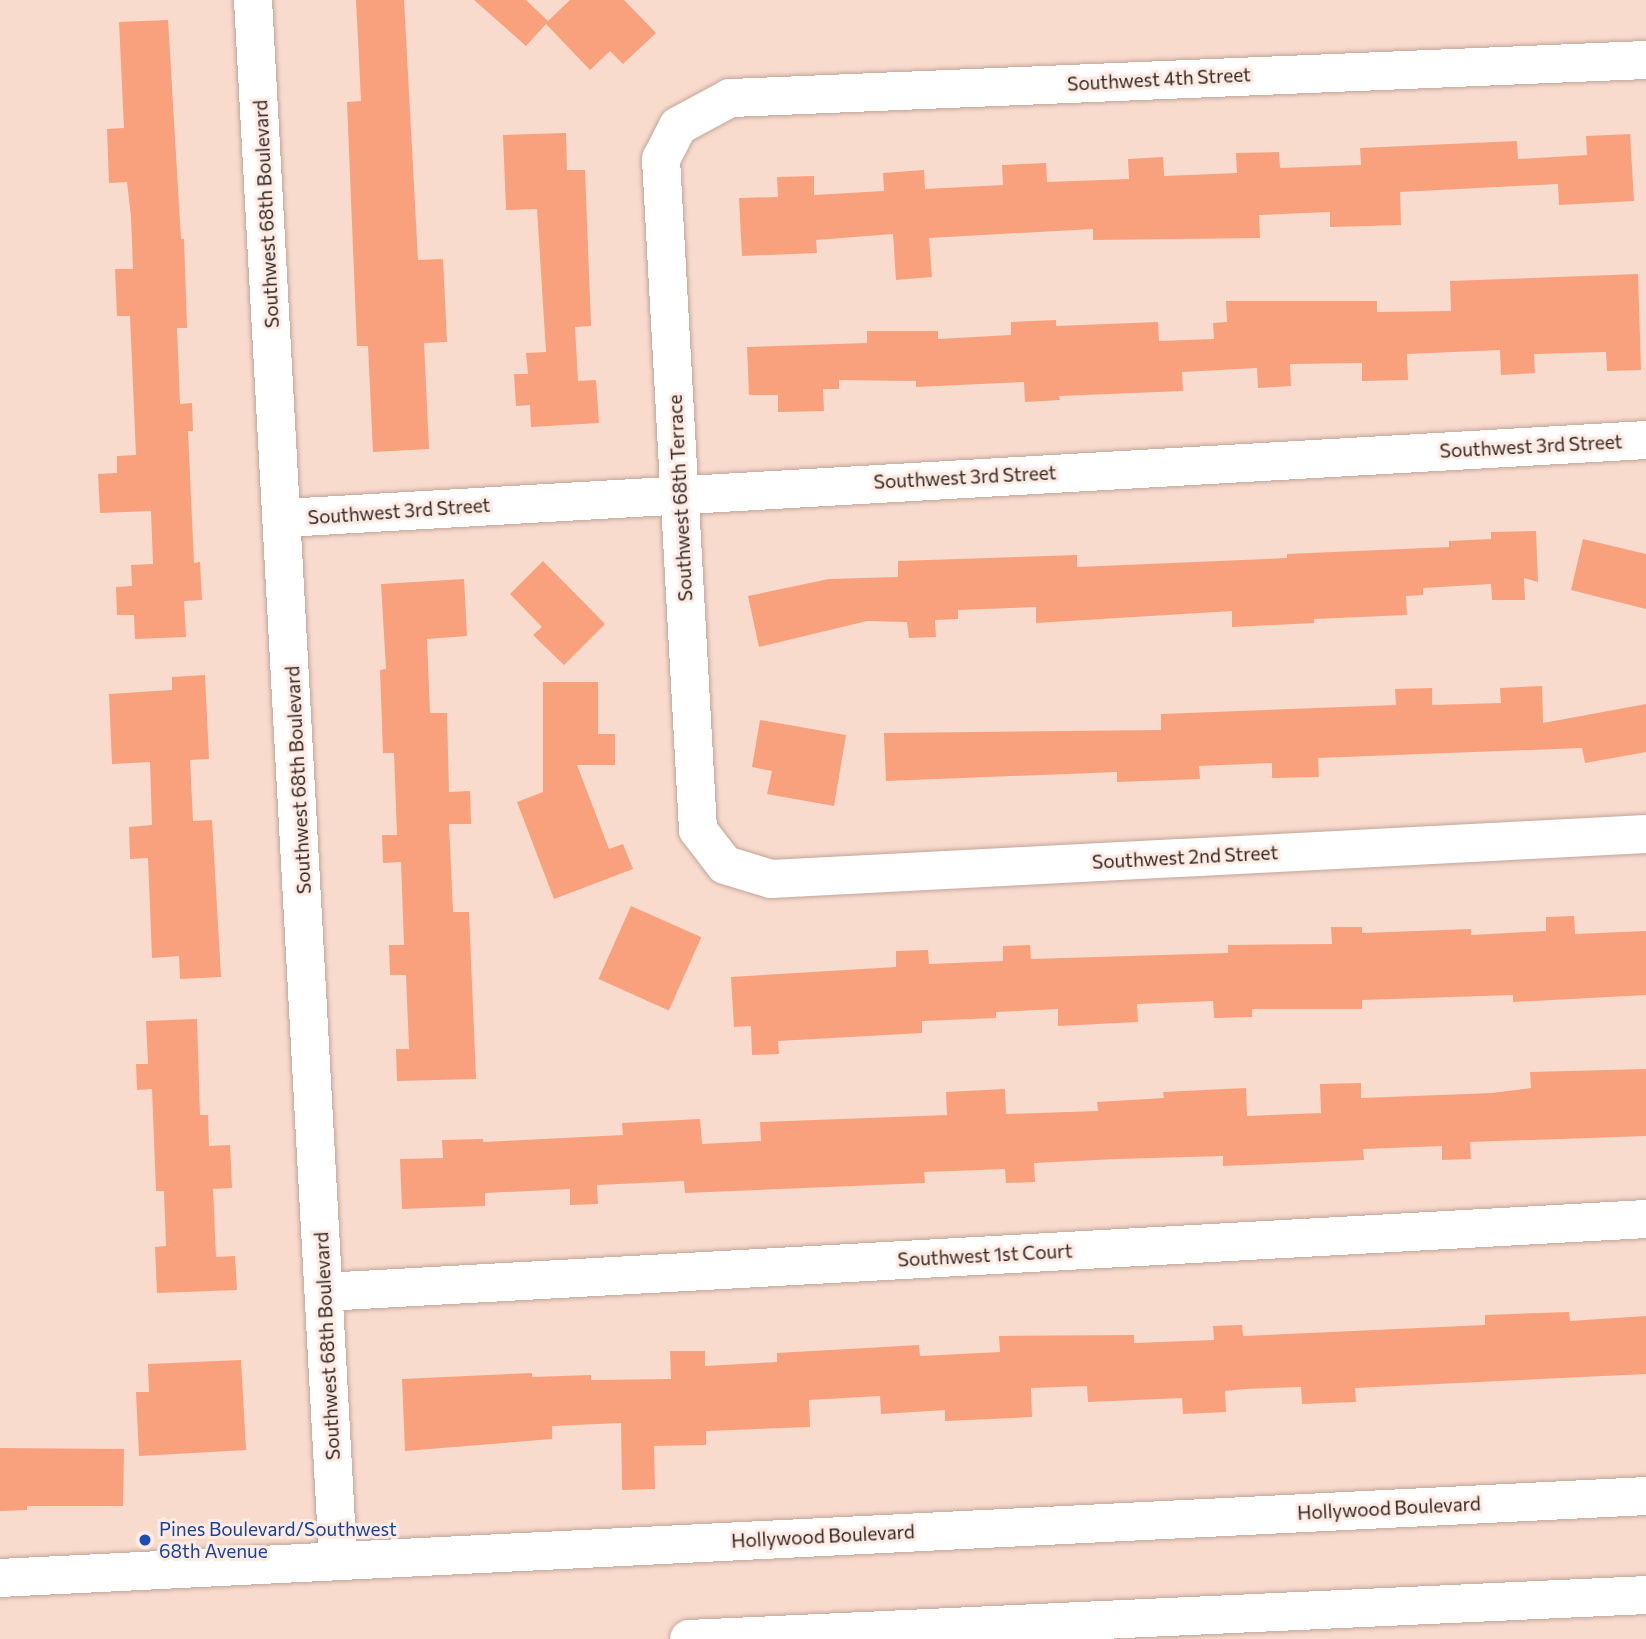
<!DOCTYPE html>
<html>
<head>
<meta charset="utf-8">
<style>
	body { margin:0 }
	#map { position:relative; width:1646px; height:1639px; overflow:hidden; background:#f9dbce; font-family:Commissioner,sans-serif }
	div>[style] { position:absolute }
	.building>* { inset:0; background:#f8a17c; transform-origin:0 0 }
	.roads { filter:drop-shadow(0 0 2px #c2a599) drop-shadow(0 0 2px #c2a599) }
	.minor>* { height:38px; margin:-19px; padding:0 19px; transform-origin:19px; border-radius:19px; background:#fff }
	.highway>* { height:38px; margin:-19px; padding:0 19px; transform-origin:19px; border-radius:19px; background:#fff }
	.dots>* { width:19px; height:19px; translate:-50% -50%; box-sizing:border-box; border:4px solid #feebe3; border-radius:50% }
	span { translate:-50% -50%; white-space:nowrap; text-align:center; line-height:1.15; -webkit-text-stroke:6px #feebe3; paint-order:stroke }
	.street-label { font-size:19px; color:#322722 }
	.transit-label { font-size:19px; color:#164399 }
	.left { translate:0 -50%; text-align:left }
</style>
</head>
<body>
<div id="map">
	<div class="building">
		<i style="clip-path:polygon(356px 0,404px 0,418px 260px,443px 259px,447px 342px,424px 343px,429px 449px,373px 452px,368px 346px,357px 346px,347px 102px,361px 101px)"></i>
		<i style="clip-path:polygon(474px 0,526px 0,548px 21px,570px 0,624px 0,656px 33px,623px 64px,610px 51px,590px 70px,546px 24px,526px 46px)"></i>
		<i style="clip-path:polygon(168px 20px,181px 239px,184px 239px,187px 328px,177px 328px,180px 404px,192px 403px,193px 431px,188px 431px,194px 563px,200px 562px,202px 600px,184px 601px,186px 637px,135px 639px,134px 615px,117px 615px,116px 587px,132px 586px,131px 565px,153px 564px,151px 511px,100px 513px,98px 474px,117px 473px,117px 456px,136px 455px,130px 316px,117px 316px,115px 269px,133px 269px,131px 217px,127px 182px,109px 183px,107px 129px,124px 128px,119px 22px)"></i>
		<i style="clip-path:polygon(566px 133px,567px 170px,585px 170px,591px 326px,575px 327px,578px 381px,596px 380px,599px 423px,531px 427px,530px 405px,516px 406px,514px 374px,528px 374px,526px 353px,546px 352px,537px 209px,506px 210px,503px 135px)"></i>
		<i style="clip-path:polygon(1630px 134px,1634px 201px,1559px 205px,1558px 184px,1400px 192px,1401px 225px,1330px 227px,1330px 212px,1259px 215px,1260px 238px,1093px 240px,1093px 229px,929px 238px,932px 277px,896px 280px,893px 234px,816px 240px,817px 253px,742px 256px,739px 198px,778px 197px,777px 177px,814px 176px,814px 195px,884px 191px,883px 173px,924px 170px,925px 189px,1003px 185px,1002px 165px,1046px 163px,1047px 182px,1129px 179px,1128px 159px,1163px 157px,1164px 176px,1237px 173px,1236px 153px,1279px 152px,1280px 168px,1361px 165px,1360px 148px,1517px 141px,1518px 159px,1587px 155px,1586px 136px)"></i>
		<i style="clip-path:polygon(1638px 274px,1641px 370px,1607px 371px,1606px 352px,1534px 354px,1535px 373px,1501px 375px,1500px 350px,1407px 354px,1408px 380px,1362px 381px,1362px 363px,1290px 364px,1291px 386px,1258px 388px,1257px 368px,1182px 372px,1183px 391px,1059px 396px,1060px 400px,1025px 402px,1024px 382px,916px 387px,916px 381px,839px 380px,839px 389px,823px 389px,824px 411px,778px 412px,778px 395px,749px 395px,747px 347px,867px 343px,867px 331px,938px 331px,938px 339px,1011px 335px,1011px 322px,1056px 320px,1056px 326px,1158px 322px,1159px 341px,1214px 339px,1213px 323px,1227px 322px,1226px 301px,1377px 301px,1377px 312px,1451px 311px,1450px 281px)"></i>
		<i style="clip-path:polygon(1536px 531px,1538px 582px,1524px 578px,1525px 600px,1492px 600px,1491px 584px,1423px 588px,1423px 595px,1406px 596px,1407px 615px,1314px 619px,1314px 623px,1232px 627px,1232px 611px,1036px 623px,1036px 607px,958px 610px,958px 619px,935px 620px,936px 637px,909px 638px,907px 622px,867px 621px,759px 647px,748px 596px,829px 579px,898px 577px,898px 561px,1077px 555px,1077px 567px,1287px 558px,1287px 554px,1449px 547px,1449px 541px,1491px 539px,1491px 532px)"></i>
		<i style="clip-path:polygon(1583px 539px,1646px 554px,1646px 609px,1571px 590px)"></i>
		<i style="clip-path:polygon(543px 561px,605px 624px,564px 665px,533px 635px,542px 627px,510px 594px)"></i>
		<i style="clip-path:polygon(464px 579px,467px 636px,427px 639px,430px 713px,447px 713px,449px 792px,470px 791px,471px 824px,449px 824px,453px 912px,469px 912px,476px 1079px,397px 1081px,396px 1049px,409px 1049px,406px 975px,390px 975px,389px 945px,404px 945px,401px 862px,383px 863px,382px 835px,397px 835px,394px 753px,383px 753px,380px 670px,386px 669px,381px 584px)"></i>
		<i style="clip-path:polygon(205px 675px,209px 759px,190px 760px,193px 821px,212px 820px,221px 977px,180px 979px,179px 956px,152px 958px,148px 858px,130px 859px,129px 827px,152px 825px,150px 762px,112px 764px,109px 694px,172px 690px,172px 677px)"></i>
		<i style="clip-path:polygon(543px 682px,598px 682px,598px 734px,615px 734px,615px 765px,577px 765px,609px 849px,623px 844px,633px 869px,554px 899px,517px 802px,543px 792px)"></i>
		<i style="clip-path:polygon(1542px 686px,1543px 723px,1646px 704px,1646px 752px,1585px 763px,1582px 748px,1318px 758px,1319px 777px,1272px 778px,1272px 763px,1199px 766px,1200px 779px,1117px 782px,1117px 772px,886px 781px,884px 733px,1161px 730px,1161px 714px,1396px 705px,1395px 689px,1432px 688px,1432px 705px,1501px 703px,1500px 688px)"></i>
		<i style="clip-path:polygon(760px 720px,846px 735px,834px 806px,767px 794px,772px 771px,752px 767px)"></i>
		<i style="left:631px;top:906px;width:77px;height:80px;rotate:24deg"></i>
		<i style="clip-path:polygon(1574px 916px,1575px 934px,1646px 931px,1646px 995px,1513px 1002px,1513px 995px,1362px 1000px,1362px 1009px,1252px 1009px,1252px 1017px,1214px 1018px,1213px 1001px,1137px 1004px,1138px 1022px,1058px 1026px,1058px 1009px,996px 1012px,996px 1018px,922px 1021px,922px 1033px,778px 1041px,779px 1054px,752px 1055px,751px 1026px,734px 1027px,731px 977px,896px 967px,896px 951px,928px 950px,929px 964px,1003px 961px,1003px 946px,1030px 945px,1031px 959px,1228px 953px,1228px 945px,1332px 944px,1331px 927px,1362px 927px,1362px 933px,1471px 929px,1471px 935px,1546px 931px,1546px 917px)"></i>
		<i style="clip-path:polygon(197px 1019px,200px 1115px,208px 1115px,209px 1146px,230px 1145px,232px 1188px,213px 1189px,216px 1257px,235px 1256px,237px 1290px,157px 1293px,155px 1247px,166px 1246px,164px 1191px,156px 1191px,152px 1089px,137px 1090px,136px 1064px,148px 1064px,146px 1021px)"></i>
		<i style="clip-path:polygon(1646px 1069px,1646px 1136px,1470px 1142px,1471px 1159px,1442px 1160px,1442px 1146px,1363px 1149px,1364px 1160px,1223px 1166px,1223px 1156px,1117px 1159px,1034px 1163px,1035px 1182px,1006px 1183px,1005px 1169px,924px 1172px,925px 1183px,685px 1193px,684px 1181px,597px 1185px,598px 1204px,570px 1205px,570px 1189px,485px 1193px,485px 1206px,402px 1209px,400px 1159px,443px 1158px,442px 1140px,483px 1139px,483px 1142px,623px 1135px,622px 1123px,700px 1119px,702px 1144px,761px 1141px,760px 1122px,947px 1115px,946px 1092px,1005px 1089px,1006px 1114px,1098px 1111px,1097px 1102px,1164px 1098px,1163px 1092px,1246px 1088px,1247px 1116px,1321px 1113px,1320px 1084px,1361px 1083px,1361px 1098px,1492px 1093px,1531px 1088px,1530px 1072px)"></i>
		<i style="clip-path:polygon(1569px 1312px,1570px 1321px,1646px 1316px,1646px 1374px,1355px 1388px,1356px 1402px,1302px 1404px,1301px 1387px,1245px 1389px,1225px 1391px,1226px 1412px,1183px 1414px,1182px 1398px,1088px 1402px,1087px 1386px,1031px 1388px,1032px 1417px,945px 1421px,945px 1410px,881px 1414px,880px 1396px,809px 1400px,810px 1427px,706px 1431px,706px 1445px,654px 1446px,655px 1489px,622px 1490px,621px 1423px,552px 1426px,552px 1439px,405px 1451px,402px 1379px,532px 1373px,532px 1377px,591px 1375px,591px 1380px,671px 1379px,670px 1351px,705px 1351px,705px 1366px,777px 1362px,777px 1353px,919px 1345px,920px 1356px,1000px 1352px,999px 1336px,1134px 1335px,1134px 1343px,1214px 1340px,1213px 1326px,1242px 1325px,1243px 1336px,1485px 1325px,1485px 1315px)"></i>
		<i style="clip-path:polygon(241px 1360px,246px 1450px,139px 1456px,136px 1392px,149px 1392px,148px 1364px)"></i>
		<i style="clip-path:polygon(0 1448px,124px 1449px,123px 1506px,27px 1506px,27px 1510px,0 1511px)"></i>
	</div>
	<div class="roads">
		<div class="minor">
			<i style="left:253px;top:0;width:1562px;rotate:86.88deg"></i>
			<i style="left:1646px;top:60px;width:917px;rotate:177.62deg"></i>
			<i style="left:730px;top:98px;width:59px;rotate:151.7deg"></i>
			<i style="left:678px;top:126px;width:37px;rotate:117deg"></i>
			<i style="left:661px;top:159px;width:672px;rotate:86.84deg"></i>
			<i style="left:698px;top:830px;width:44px;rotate:52.4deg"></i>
			<i style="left:725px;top:865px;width:48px;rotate:16.9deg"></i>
			<i style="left:771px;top:879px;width:876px;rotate:-2.94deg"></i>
			<i style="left:285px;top:518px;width:1363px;rotate:-3.28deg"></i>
			<i style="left:324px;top:1292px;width:1324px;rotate:-3.16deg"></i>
		</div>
		<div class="highway">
			<i style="left:0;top:1578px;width:1648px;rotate:-2.85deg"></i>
			<i style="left:689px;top:1639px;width:958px;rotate:-2.63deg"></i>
		</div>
	</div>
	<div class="dots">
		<i style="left:145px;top:1540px;background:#1a4fb4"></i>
	</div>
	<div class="street-label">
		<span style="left:1159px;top:79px;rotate:-3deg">Southwest 4th Street</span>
		<span style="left:266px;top:214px;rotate:-93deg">Southwest 68th Boulevard</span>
		<span style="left:1531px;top:446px;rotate:-3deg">Southwest 3rd Street</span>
		<span style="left:965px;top:477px;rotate:-3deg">Southwest 3rd Street</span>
		<span style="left:680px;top:498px;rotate:-93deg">Southwest 68th Terrace</span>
		<span style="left:399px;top:511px;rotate:-4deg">Southwest 3rd Street</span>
		<span style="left:298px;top:780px;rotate:-93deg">Southwest 68th Boulevard</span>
		<span style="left:1185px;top:857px;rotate:-3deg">Southwest 2nd Street</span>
		<span style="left:985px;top:1255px;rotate:-3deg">Southwest 1st Court</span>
		<span style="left:327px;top:1346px;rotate:-93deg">Southwest 68th Boulevard</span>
		<span style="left:1389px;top:1508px;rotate:-3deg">Hollywood Boulevard</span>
		<span style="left:823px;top:1536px;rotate:-3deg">Hollywood Boulevard</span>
	</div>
	<div class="transit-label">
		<span class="left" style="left:159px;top:1540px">Pines Boulevard/Southwest<br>68th Avenue</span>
	</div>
</div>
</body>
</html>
